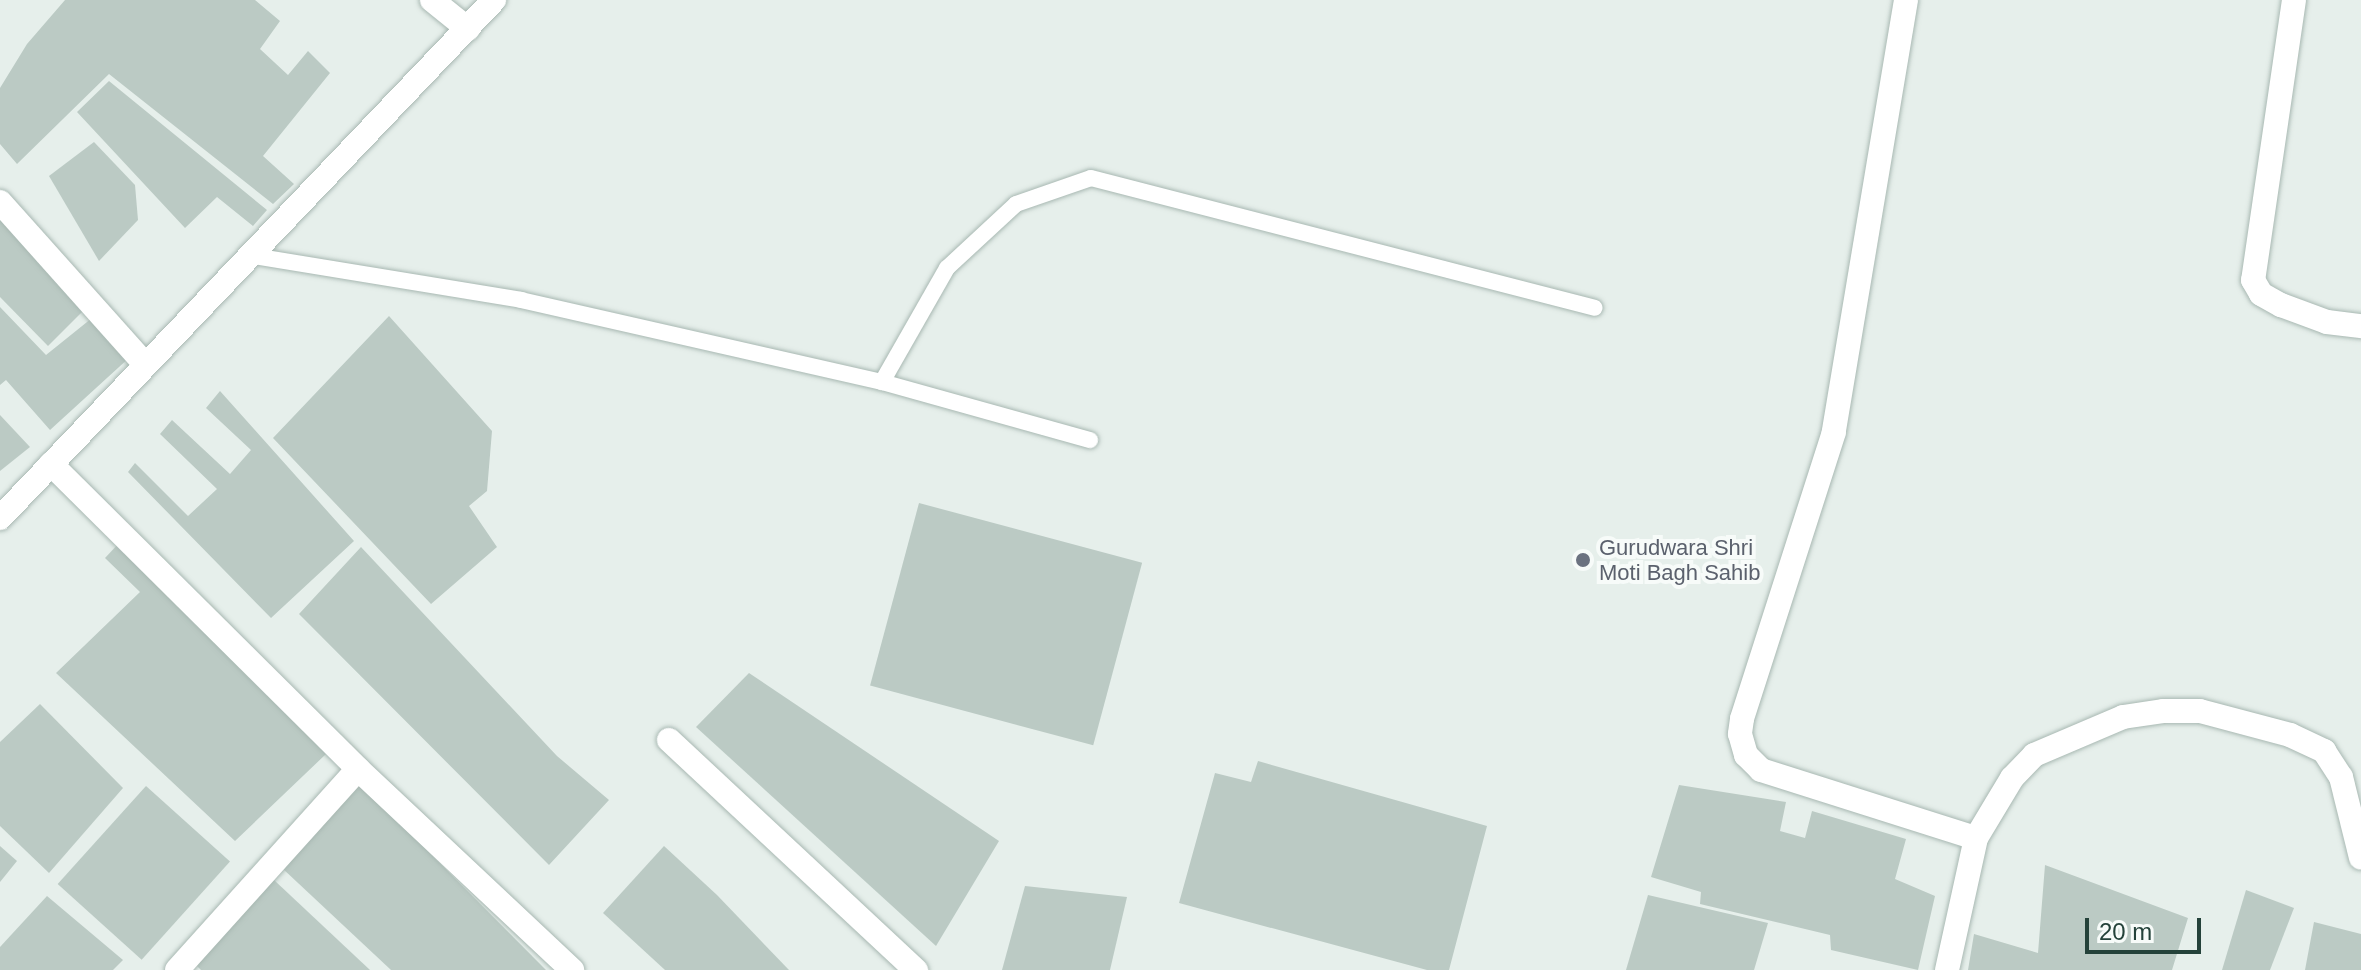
<!DOCTYPE html>
<html>
<head>
<meta charset="utf-8">
<style>
	body { margin:0 }
	#map { position:relative; width:2361px; height:970px; overflow:hidden; background:#e6efeb; font-family:Helvetica,sans-serif }
	div>[style] { position:absolute }
	.building>* { inset:0; background:#bbcac4; transform-origin:0 0 }
	.roads { filter:drop-shadow(0 0 2px #a8b8b2) drop-shadow(0 0 2px #a8b8b2) }
	.service>* { height:16px; margin:-8px; padding:0 8px; transform-origin:8px; border-radius:8px; background:#fff }
	.minor>* { height:24px; margin:-12px; padding:0 12px; transform-origin:12px; border-radius:12px; background:#fff }
	.dots>* { width:22px; height:22px; translate:-50% -50%; box-sizing:border-box; border:4px solid #f7fbf9; border-radius:50% }
	span { translate:-50% -50%; white-space:nowrap; text-align:center; line-height:1.15; -webkit-text-stroke:8px #f7fbf9; paint-order:stroke }
	.worship-label { font-size:22px; color:#5b616d }
	.left { translate:0 -50%; text-align:left }
	.scale { position:absolute; left:2085px; top:918px; width:116px; height:36px; box-sizing:border-box; border:4px solid #24423a; border-top:0; padding-left:10px; font-size:24px; line-height:28px; white-space:nowrap; color:#24423a; -webkit-text-stroke:6px #f7fbf9; paint-order:stroke }
</style>
</head>
<body>
<div id="map">
	<div class="building">
		<i style="clip-path:polygon(65px 0,255px 0,280px 21px,260px 49px,288px 75px,308px 51px,330px 73px,263px 156px,294px 184px,273px 204px,109px 74px,17px 164px,0 144px,0 88px,27px 44px)"></i>
		<i style="clip-path:polygon(109px 81px,267px 210px,253px 226px,217px 197px,185px 228px,77px 112px)"></i>
		<i style="clip-path:polygon(94px 142px,135px 185px,138px 220px,99px 261px,49px 176px)"></i>
		<i style="clip-path:polygon(0 214px,87px 307px,48px 346px,0 297px)"></i>
		<i style="clip-path:polygon(0 307px,46px 355px,92px 318px,130px 357px,50px 430px,6px 380px,0 385px)"></i>
		<i style="clip-path:polygon(389px 316px,492px 431px,487px 491px,469px 506px,497px 547px,431px 604px,273px 438px)"></i>
		<i style="clip-path:polygon(220px 391px,354px 541px,271px 618px,128px 472px,135px 463px,188px 516px,217px 489px,160px 434px,172px 420px,230px 474px,251px 450px,206px 408px)"></i>
		<i style="clip-path:polygon(0 415px,30px 447px,0 471px)"></i>
		<i style="left:919px;top:503px;width:231px;height:189px;rotate:15deg"></i>
		<i style="clip-path:polygon(120px 542px,326px 754px,235px 841px,56px 673px,140px 592px,105px 558px)"></i>
		<i style="clip-path:polygon(361px 547px,557px 756px,609px 800px,549px 865px,299px 614px)"></i>
		<i style="clip-path:polygon(749px 673px,999px 841px,936px 946px,696px 727px)"></i>
		<i style="clip-path:polygon(40px 704px,123px 788px,49px 873px,0 826px,0 742px)"></i>
		<i style="clip-path:polygon(1258px 761px,1487px 826px,1449px 970px,1427px 970px,1179px 903px,1215px 773px,1251px 782px)"></i>
		<i style="clip-path:polygon(361px 784px,546px 970px,391px 970px,282px 868px)"></i>
		<i style="clip-path:polygon(1679px 785px,1786px 802px,1780px 831px,1805px 838px,1812px 811px,1906px 839px,1895px 879px,1935px 896px,1918px 970px,1831px 950px,1830px 935px,1700px 904px,1701px 892px,1651px 877px)"></i>
		<i style="left:146px;top:786px;width:113px;height:132px;rotate:42deg"></i>
		<i style="clip-path:polygon(0 846px,17px 861px,0 882px)"></i>
		<i style="clip-path:polygon(664px 846px,717px 895px,789px 970px,665px 970px,603px 913px)"></i>
		<i style="clip-path:polygon(2045px 865px,2188px 918px,2172px 970px,1968px 970px,1974px 934px,2038px 953px)"></i>
		<i style="clip-path:polygon(274px 880px,370px 970px,201px 970px,195px 964px)"></i>
		<i style="clip-path:polygon(1025px 886px,1127px 897px,1110px 970px,1002px 970px)"></i>
		<i style="clip-path:polygon(2246px 890px,2294px 908px,2270px 970px,2222px 970px)"></i>
		<i style="clip-path:polygon(1648px 895px,1768px 923px,1754px 970px,1626px 970px)"></i>
		<i style="clip-path:polygon(47px 896px,123px 960px,113px 970px,0 970px,0 947px)"></i>
		<i style="clip-path:polygon(2314px 922px,2361px 934px,2361px 970px,2305px 970px)"></i>
	</div>
	<div class="roads">
		<div class="service">
			<i style="left:247px;top:255px;width:278px;rotate:9.3deg"></i>
			<i style="left:521px;top:300px;width:370px;rotate:12.8deg"></i>
			<i style="left:882px;top:382px;width:216px;rotate:15.6deg"></i>
			<i style="left:882px;top:382px;width:131px;rotate:-60.3deg"></i>
			<i style="left:947px;top:268px;width:94px;rotate:-42.8deg"></i>
			<i style="left:1016px;top:204px;width:79px;rotate:-19.1deg"></i>
			<i style="left:1091px;top:178px;width:520px;rotate:14.46deg"></i>
		</div>
		<div class="minor">
			<i style="left:432px;top:0;width:46px;rotate:38.9deg"></i>
			<i style="left:1906px;top:0;width:438px;rotate:99.5deg"></i>
			<i style="left:1834px;top:432px;width:301px;rotate:107.8deg"></i>
			<i style="left:1742px;top:719px;width:15px;rotate:98deg"></i>
			<i style="left:1740px;top:734px;width:22px;rotate:74deg"></i>
			<i style="left:1746px;top:755px;width:21px;rotate:45deg"></i>
			<i style="left:1761px;top:770px;width:225px;rotate:17.6deg"></i>
			<i style="left:2294px;top:0;width:283px;rotate:98.3deg"></i>
			<i style="left:2253px;top:280px;width:16px;rotate:60deg"></i>
			<i style="left:2261px;top:294px;width:23px;rotate:29deg"></i>
			<i style="left:2281px;top:305px;width:49px;rotate:20.3deg"></i>
			<i style="left:2327px;top:322px;width:34px;rotate:7deg"></i>
			<i style="left:0;top:202px;width:217px;rotate:48.2deg"></i>
			<i style="left:51px;top:464px;width:433px;rotate:44.8deg"></i>
			<i style="left:358px;top:769px;width:294px;rotate:43.2deg"></i>
			<i style="left:0;top:518px;width:716px;rotate:-46.36deg"></i>
			<i style="left:669px;top:740px;width:338px;rotate:43deg"></i>
			<i style="left:177px;top:970px;width:270px;rotate:-48deg"></i>
			<i style="left:1947px;top:970px;width:135px;rotate:-77.6deg"></i>
			<i style="left:1976px;top:838px;width:70px;rotate:-59deg"></i>
			<i style="left:2012px;top:778px;width:32px;rotate:-46deg"></i>
			<i style="left:2034px;top:755px;width:97px;rotate:-23.1deg"></i>
			<i style="left:2123px;top:717px;width:40px;rotate:-8.5deg"></i>
			<i style="left:2163px;top:711px;width:37px"></i>
			<i style="left:2200px;top:711px;width:93px;rotate:14.9deg"></i>
			<i style="left:2290px;top:735px;width:38px;rotate:25deg"></i>
			<i style="left:2324px;top:751px;width:31px;rotate:57deg"></i>
			<i style="left:2341px;top:777px;width:83px;rotate:76.1deg"></i>
		</div>
	</div>
	<div class="dots">
		<i style="left:1583px;top:560px;background:#6b7280"></i>
	</div>
	<div class="worship-label">
		<span class="left" style="left:1599px;top:560px">Gurudwara Shri<br>Moti Bagh Sahib</span>
	</div>
	<div class="scale">20 m</div>
</div>
</body>
</html>
